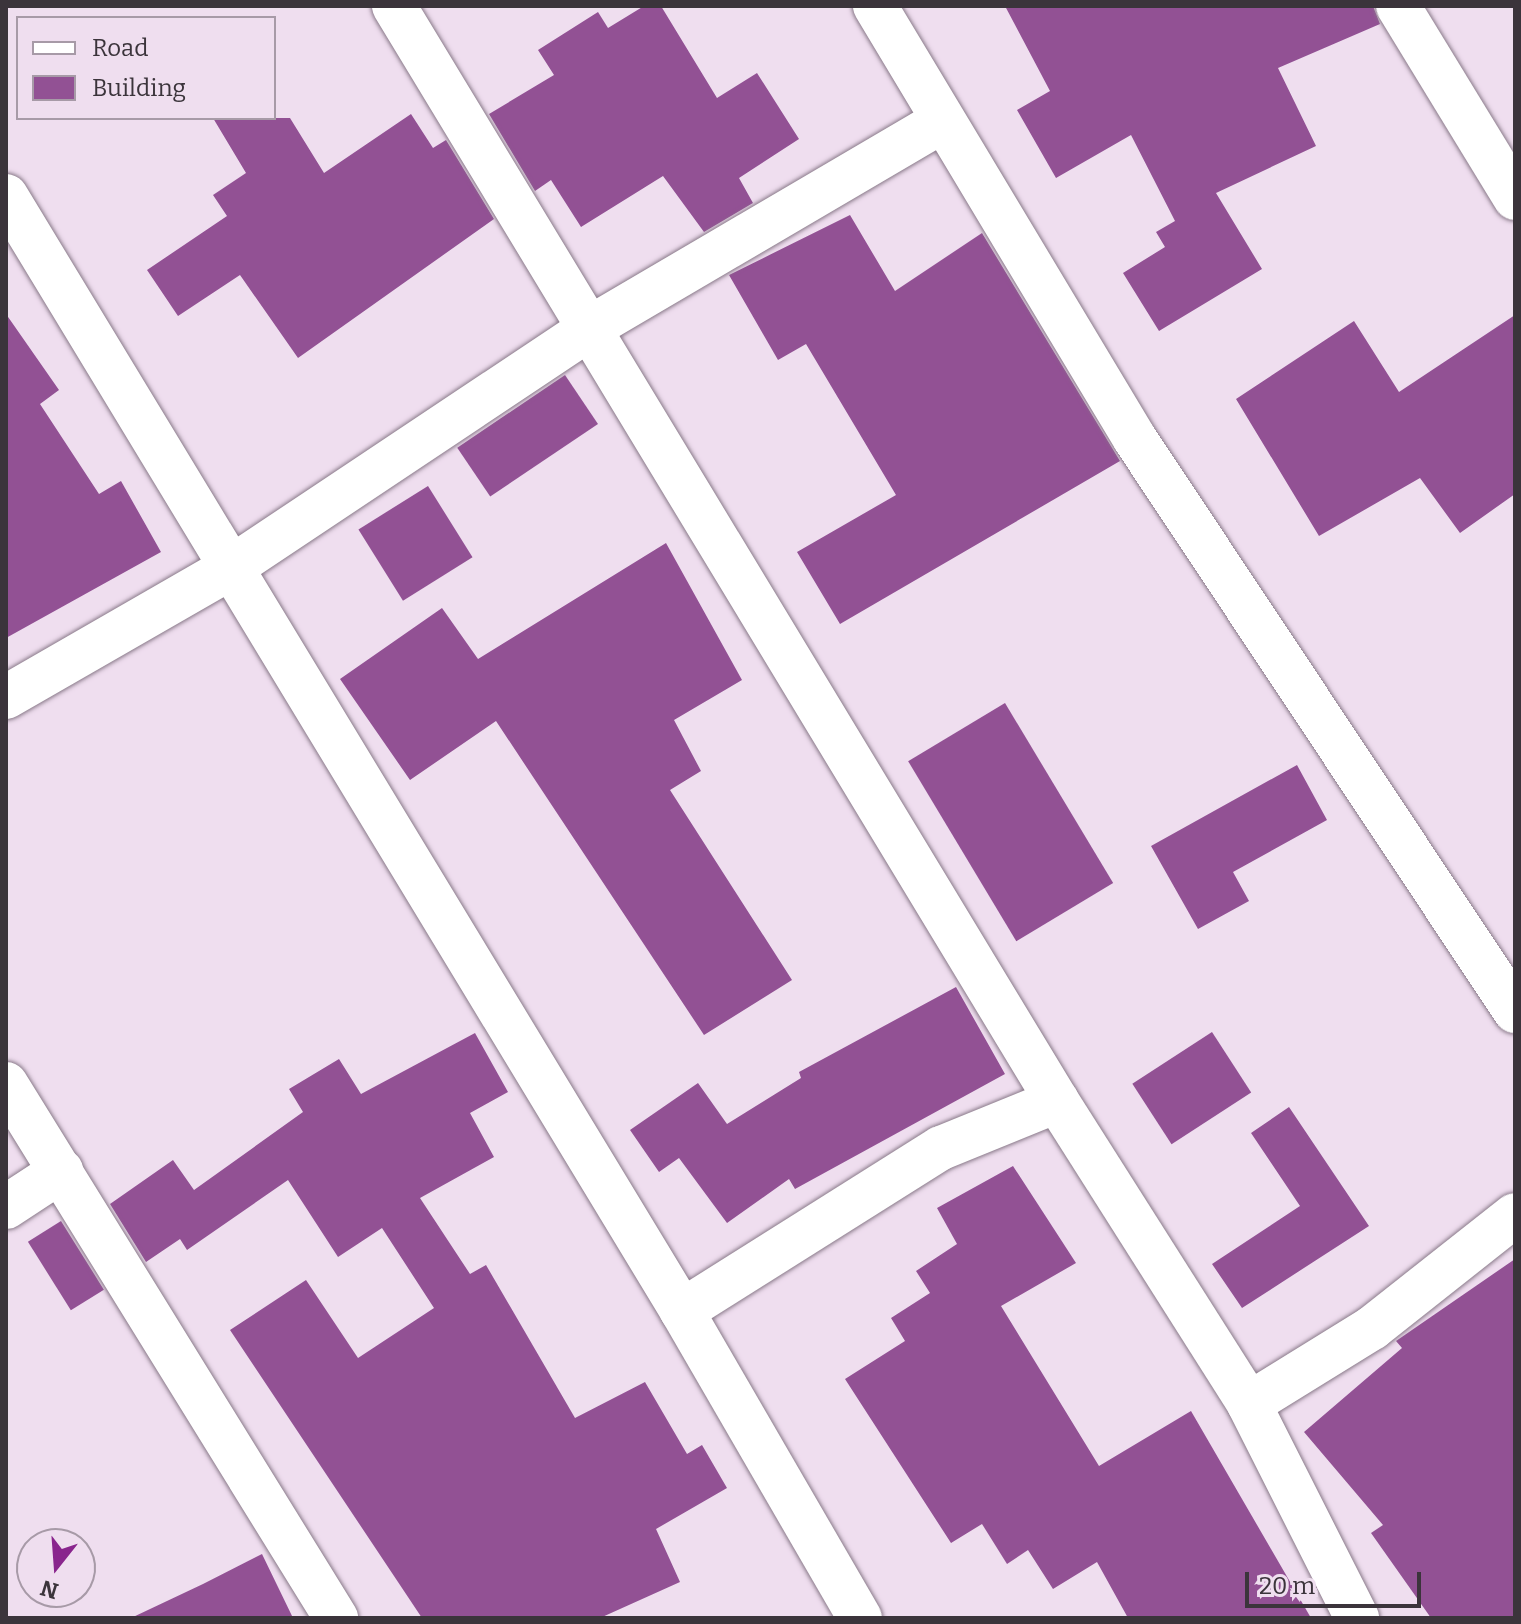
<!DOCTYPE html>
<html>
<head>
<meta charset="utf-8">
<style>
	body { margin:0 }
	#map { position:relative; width:1521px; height:1624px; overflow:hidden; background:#efdeef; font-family:Bitter,serif }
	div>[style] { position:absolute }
	.building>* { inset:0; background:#925194; transform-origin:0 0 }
	.roads { filter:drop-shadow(0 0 2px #897989) drop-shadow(0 0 2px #897989) }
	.minor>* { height:44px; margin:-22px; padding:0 22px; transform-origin:22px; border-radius:22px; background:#fff }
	span { translate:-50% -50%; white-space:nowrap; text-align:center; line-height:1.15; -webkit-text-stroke:8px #efdeef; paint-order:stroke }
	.frame { position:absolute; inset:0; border:8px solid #3b343b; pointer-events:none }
	.legend { position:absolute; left:16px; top:16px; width:260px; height:104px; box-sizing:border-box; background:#efdeef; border:2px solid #a79aa7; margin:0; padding:10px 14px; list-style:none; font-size:24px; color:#3b343b }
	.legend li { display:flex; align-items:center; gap:16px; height:40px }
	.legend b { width:40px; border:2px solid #a79aa7 }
	.north { position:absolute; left:16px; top:1528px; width:80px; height:80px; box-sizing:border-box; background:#efdeef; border:2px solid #a79aa7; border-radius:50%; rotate:197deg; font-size:22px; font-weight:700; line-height:32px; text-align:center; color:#3b343b }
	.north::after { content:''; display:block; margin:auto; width:28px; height:36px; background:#89258d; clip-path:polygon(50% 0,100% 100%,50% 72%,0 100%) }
	.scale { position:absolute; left:1245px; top:1572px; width:176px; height:36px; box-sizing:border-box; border:4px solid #3b343b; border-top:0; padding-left:10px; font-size:24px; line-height:28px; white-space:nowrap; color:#3b343b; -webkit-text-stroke:6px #efdeef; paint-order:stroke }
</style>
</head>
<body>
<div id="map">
	<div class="building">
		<i style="clip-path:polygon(644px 6px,661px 6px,717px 98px,757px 73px,799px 139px,739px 178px,753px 203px,704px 232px,663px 176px,581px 227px,551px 180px,535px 191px,489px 114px,554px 75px,538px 50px,598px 12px,608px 28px)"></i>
		<i style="clip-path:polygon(1005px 6px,1373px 6px,1380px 24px,1278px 68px,1316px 146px,1216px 193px,1262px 269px,1159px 331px,1123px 273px,1165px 247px,1156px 232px,1175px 221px,1131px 135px,1056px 178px,1017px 110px,1050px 91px)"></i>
		<i style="clip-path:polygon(411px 114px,433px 148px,446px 140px,494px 219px,298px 358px,240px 275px,178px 316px,147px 270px,227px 216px,213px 195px,246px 173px,213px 118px,290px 118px,324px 173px)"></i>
		<i style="clip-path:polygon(850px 215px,895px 291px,982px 233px,1120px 461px,840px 624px,797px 552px,896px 495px,806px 344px,778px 360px,729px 275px)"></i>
		<i style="clip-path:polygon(6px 314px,59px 390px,40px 404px,99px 494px,121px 481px,161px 552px,6px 638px)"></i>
		<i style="clip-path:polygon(1515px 315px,1515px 494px,1460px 533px,1420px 478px,1319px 536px,1236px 399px,1354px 321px,1399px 392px)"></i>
		<i style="left:565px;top:375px;width:59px;height:130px;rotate:56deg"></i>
		<i style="left:428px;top:486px;width:84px;height:82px;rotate:58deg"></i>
		<i style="clip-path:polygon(666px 543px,742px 680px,674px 720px,701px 771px,670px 790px,792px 980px,704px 1035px,496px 721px,410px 780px,340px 679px,442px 608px,478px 659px)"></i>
		<i style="left:1005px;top:703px;width:210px;height:113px;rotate:59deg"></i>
		<i style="clip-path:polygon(1297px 765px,1327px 820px,1233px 872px,1249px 901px,1198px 929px,1151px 846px)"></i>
		<i style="clip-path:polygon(956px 987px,1005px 1074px,795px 1189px,789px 1179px,727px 1223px,679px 1158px,659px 1172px,630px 1130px,698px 1083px,727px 1124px,801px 1078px,799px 1072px)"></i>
		<i style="left:1212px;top:1032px;width:72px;height:95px;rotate:57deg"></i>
		<i style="clip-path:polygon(475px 1033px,508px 1092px,470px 1113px,494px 1157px,420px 1198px,470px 1274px,486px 1265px,575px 1418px,645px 1382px,687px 1454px,702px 1445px,727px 1488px,656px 1529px,680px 1582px,600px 1618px,422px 1618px,230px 1330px,306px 1280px,358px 1358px,434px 1308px,382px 1228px,338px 1257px,288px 1180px,187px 1250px,180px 1239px,146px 1262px,110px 1204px,173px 1160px,194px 1190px,303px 1112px,289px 1089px,339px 1059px,361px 1094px)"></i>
		<i style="clip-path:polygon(1289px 1107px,1369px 1226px,1242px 1308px,1212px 1264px,1300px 1206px,1251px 1133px)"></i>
		<i style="clip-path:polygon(1013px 1166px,1076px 1263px,1001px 1306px,1099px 1466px,1191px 1411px,1311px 1618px,1128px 1618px,1097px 1562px,1053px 1589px,1028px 1550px,1007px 1564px,982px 1524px,951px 1543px,845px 1379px,905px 1341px,891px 1318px,930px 1293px,916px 1271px,957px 1244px,937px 1208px)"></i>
		<i style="left:61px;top:1221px;width:81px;height:39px;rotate:58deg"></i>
		<i style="clip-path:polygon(1515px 1259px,1515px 1618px,1431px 1618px,1371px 1533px,1383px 1525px,1304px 1432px,1402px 1348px,1396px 1341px)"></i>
		<i style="clip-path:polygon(262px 1554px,293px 1618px,131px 1618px,203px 1584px)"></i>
	</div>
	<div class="roads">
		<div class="minor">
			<i style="left:394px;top:6px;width:1280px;rotate:58.81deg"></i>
			<i style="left:1057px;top:1101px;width:359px;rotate:57.6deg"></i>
			<i style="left:1249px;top:1404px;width:240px;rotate:63.2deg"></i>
			<i style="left:875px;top:6px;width:505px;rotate:59.02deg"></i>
			<i style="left:1135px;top:439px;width:687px;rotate:56.4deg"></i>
			<i style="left:1398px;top:6px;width:225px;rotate:58.6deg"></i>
			<i style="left:6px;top:196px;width:1304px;rotate:58.77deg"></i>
			<i style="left:682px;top:1311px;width:355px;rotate:59.9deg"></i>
			<i style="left:6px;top:697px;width:257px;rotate:-29.9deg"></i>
			<i style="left:229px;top:569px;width:438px;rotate:-33.7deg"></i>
			<i style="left:593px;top:326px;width:405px;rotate:-30.4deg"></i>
			<i style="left:6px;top:1084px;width:628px;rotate:58.28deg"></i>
			<i style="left:6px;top:1207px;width:66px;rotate:-33.2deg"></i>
			<i style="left:682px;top:1311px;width:306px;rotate:-32.2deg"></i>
			<i style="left:941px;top:1148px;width:125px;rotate:-22.1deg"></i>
			<i style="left:1249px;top:1404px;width:145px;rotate:-31.7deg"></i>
			<i style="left:1372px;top:1328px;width:182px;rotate:-38.3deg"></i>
		</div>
	</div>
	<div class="frame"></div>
	<ul class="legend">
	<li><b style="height:10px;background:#fff"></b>Road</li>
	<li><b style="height:22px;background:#925194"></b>Building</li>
	</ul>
	<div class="north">N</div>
	<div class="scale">20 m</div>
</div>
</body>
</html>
